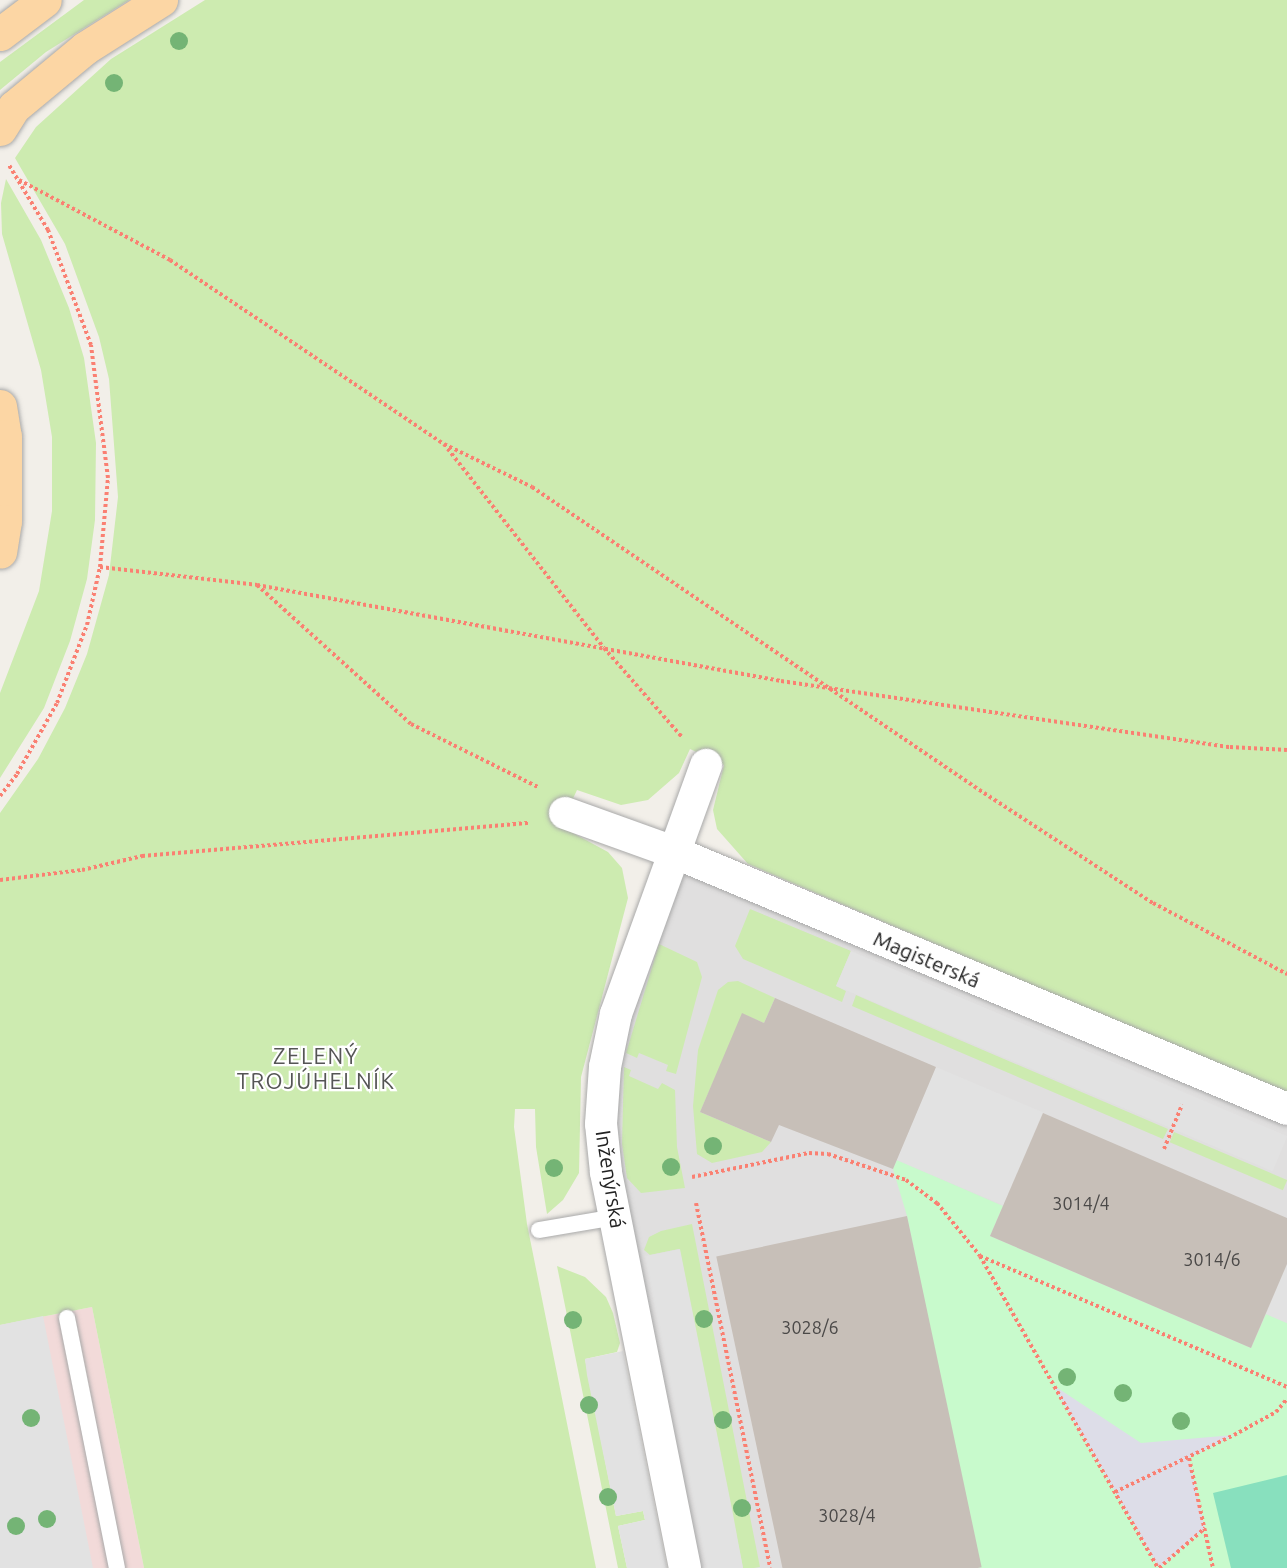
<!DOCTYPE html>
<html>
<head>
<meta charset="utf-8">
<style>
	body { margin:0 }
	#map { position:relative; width:1287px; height:1568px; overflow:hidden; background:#f2efe9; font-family:Ubuntu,sans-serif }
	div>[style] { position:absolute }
	.residential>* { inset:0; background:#e0dfdf }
	.commercial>* { inset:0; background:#f2dad9 }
	.grass>* { inset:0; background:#cdebb0; transform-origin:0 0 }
	.park>* { inset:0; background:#c8facc }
	.pitch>* { inset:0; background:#88e0be }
	.parking>* { inset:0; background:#e2e2e2; transform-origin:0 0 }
	.plaza>* { inset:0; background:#dddde8 }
	.building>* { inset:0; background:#c7bfb8; transform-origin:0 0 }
	.path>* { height:4px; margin-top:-2px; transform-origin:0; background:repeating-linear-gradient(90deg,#fa8072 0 3px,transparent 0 6px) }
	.roads { filter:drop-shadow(0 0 2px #a9a9a9) drop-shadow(0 0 2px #a9a9a9) }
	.service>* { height:16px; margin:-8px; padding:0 8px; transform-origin:8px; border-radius:8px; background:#fff }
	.minor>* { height:32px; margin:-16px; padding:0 16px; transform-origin:16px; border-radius:16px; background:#fff }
	.primary>* { height:33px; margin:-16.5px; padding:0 16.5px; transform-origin:16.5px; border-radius:16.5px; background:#fcd6a4 }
	.trees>* { width:18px; height:18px; margin:-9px; border-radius:50%; background:#74b475 }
	span { translate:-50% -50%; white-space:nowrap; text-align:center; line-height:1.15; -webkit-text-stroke:4.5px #fff; paint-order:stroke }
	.number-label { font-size:18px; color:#4b4948 }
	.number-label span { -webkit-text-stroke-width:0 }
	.street-label { font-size:21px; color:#222 }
	.neighbourhood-label { font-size:22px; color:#555; letter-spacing:1.5px }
</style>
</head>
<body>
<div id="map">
	<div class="residential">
		<i style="clip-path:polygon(676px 853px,1287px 1109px,1287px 1568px,685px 1568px,601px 1124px)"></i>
	</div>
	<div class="commercial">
		<i style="clip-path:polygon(92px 1307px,144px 1568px,0 1568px,0 1325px)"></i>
	</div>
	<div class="grass">
		<i style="clip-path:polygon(84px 0,129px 0,46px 52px,0 90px,0 62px)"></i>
		<i style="clip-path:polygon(205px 0,1287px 0,1287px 1094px,748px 864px,717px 829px,713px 810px,724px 765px,690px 749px,679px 773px,648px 800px,621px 805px,577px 790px,560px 826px,608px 852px,622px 868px,628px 898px,581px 1077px,579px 1173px,563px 1200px,547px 1214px,536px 1147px,535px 1109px,515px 1109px,514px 1127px,527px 1224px,596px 1568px,144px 1568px,92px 1307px,0 1325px,0 813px,38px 759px,65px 708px,87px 654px,109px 575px,118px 497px,109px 379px,99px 337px,65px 244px,15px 158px,36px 127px,111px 59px)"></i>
		<i style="clip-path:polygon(6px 179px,41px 240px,69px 308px,84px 358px,96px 443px,95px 520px,87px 579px,70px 641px,44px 708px,0 778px,0 693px,39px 591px,52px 511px,52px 437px,41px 370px,2px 234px,1px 203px)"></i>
		<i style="clip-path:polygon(750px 909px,851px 951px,836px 986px,846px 991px,842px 1002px,743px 959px,735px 946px)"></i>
		<i style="clip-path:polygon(659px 944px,697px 962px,702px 977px,676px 1074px,666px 1071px,668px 1065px,639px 1053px,637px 1058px,626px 1053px)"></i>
		<i style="clip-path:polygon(738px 981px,775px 998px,764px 1023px,743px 1014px,700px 1112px,771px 1142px,762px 1152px,712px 1163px,697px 1154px,693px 1106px,698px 1050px,718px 990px,728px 982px)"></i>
		<i style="clip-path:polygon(856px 995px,927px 1026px,1168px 1129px,1163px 1139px,852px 1006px)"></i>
		<i style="clip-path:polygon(624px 1067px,631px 1070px,629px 1076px,658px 1089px,662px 1083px,675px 1090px,677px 1147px,685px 1188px,641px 1193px,627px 1178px,622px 1144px)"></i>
		<i style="left:1174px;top:1132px;width:123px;height:11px;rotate:23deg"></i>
		<i style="clip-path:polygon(692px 1224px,760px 1567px,754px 1568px,743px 1568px,679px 1249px,650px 1255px,644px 1250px,649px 1237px,661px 1231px)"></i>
		<i style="clip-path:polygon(557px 1266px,585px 1277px,606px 1297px,613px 1313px,620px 1343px,617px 1352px,585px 1359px,616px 1516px,643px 1511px,645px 1520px,618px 1526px,627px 1568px,618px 1568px)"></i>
	</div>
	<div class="park">
		<i style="clip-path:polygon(897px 1160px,1003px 1206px,990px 1236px,1251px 1348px,1266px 1314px,1287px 1323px,1287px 1568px,979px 1568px,907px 1216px,893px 1169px)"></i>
	</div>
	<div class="pitch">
		<i style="clip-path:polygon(1287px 1475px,1287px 1568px,1231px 1568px,1213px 1493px)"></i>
	</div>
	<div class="parking">
		<i style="left:851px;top:951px;width:474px;height:38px;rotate:23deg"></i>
		<i style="left:936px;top:1067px;width:116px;height:101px;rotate:23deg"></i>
		<i style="clip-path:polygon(680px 1249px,732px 1509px,743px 1568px,707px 1568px,660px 1333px,645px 1256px)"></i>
		<i style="clip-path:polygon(1287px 1264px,1287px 1323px,1266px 1314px)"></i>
		<i style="clip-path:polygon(43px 1316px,93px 1568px,0 1568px,0 1325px)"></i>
		<i style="clip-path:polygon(623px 1351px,667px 1568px,627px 1568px,618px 1526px,645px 1520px,643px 1511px,616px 1516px,587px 1375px,585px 1359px)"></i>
	</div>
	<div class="plaza">
		<i style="clip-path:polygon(1053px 1385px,1141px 1443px,1234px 1435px,1189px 1458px,1205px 1528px,1159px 1568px)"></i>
	</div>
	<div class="building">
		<i style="clip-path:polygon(775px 998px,936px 1067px,893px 1169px,779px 1125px,771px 1142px,700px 1112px,742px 1013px,764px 1023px)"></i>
		<i style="clip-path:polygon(1043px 1113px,1287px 1218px,1287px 1264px,1251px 1348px,990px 1236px)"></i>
		<i style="left:907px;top:1216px;width:359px;height:195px;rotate:78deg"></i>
	</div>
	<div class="path">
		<i style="left:19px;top:180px;width:171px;rotate:27.9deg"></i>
		<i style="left:170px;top:260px;width:330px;rotate:33.9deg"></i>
		<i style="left:444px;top:444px;width:259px;rotate:51.9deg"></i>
		<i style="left:604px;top:648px;width:118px;rotate:48.8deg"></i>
		<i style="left:444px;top:444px;width:98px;rotate:26deg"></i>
		<i style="left:532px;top:487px;width:546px;rotate:34.1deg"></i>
		<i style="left:984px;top:793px;width:202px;rotate:33.1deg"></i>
		<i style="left:1153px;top:903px;width:152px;rotate:27.9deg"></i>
		<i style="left:100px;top:567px;width:158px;rotate:6.5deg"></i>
		<i style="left:257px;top:585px;width:207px;rotate:42.1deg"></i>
		<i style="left:411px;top:724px;width:142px;rotate:26.4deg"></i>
		<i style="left:257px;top:585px;width:533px;rotate:10.38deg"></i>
		<i style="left:781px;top:681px;width:454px;rotate:8.4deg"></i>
		<i style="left:1230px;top:747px;width:57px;rotate:3deg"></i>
		<i style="left:0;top:796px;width:28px;rotate:-52deg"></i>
		<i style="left:17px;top:774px;width:81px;rotate:-60.6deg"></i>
		<i style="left:57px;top:703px;width:84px;rotate:-69deg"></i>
		<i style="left:87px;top:625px;width:59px;rotate:-77.4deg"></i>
		<i style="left:100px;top:567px;width:89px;rotate:-84.9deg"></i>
		<i style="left:108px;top:478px;width:134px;rotate:-97.3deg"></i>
		<i style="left:91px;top:345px;width:123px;rotate:-110.5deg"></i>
		<i style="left:48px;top:230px;width:76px;rotate:-121deg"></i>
		<i style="left:0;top:880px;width:83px;rotate:-7deg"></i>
		<i style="left:82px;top:870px;width:62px;rotate:-13.1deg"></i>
		<i style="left:142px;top:856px;width:389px;rotate:-4.9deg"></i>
		<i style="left:1164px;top:1149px;width:48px;rotate:-67.8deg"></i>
		<i style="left:692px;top:1177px;width:119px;rotate:-11.6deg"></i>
		<i style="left:809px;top:1153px;width:19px;rotate:3deg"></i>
		<i style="left:828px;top:1154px;width:82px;rotate:18.4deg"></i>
		<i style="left:906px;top:1180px;width:39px;rotate:37deg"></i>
		<i style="left:937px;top:1203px;width:68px;rotate:50.9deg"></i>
		<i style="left:980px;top:1256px;width:334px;rotate:23.1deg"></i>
		<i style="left:696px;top:1203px;width:372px;rotate:78.5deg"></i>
		<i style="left:980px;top:1256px;width:359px;rotate:60.3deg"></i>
		<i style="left:1189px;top:1458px;width:113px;rotate:77.7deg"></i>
		<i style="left:1115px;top:1492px;width:132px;rotate:-25.6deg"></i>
		<i style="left:1234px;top:1435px;width:48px;rotate:-28.7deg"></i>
		<i style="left:1276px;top:1412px;width:17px;rotate:-50deg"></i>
		<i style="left:1159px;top:1568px;width:61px;rotate:-41deg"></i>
	</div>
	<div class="roads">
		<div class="service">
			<i style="left:539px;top:1230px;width:78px;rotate:-9.6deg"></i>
			<i style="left:67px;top:1318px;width:255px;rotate:78.7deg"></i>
		</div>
		<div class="minor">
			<i style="left:565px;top:813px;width:118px;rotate:19.8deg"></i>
			<i style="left:676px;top:853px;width:662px;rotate:22.73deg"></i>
			<i style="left:685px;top:1568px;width:404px;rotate:-101.3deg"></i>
			<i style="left:606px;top:1172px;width:48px;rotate:-95.9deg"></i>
			<i style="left:601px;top:1124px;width:57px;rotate:-86deg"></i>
			<i style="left:605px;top:1067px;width:54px;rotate:-78.3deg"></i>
			<i style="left:616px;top:1014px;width:265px;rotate:-70.1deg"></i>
		</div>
		<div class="primary">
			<i style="left:0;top:34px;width:56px;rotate:-37.1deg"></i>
			<i style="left:0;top:129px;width:26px;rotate:-58deg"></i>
			<i style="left:14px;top:107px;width:92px;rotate:-39.7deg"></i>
			<i style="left:85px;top:48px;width:90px;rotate:-32.3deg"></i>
			<i style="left:0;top:406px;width:30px;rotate:81deg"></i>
			<i style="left:5px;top:436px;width:85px;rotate:90deg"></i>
			<i style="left:5px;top:521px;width:31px;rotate:99deg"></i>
		</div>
	</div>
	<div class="trees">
		<i style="left:179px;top:41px"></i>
		<i style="left:114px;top:83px"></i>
		<i style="left:713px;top:1146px"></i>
		<i style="left:671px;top:1167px"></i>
		<i style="left:554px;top:1168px"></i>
		<i style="left:704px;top:1319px"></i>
		<i style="left:573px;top:1320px"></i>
		<i style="left:1067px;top:1377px"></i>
		<i style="left:1123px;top:1393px"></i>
		<i style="left:589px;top:1405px"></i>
		<i style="left:31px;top:1418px"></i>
		<i style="left:723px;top:1420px"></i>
		<i style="left:1181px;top:1421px"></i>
		<i style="left:608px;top:1497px"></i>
		<i style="left:742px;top:1508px"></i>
		<i style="left:47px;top:1519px"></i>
		<i style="left:16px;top:1526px"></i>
	</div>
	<div class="number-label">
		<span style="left:1081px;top:1203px">3014/4</span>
		<span style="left:1212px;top:1259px">3014/6</span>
		<span style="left:810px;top:1327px">3028/6</span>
		<span style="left:847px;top:1515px">3028/4</span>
	</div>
	<div class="street-label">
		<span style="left:927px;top:959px;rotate:23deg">Magisterská</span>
		<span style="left:611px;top:1179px;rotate:81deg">Inženýrská</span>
	</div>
	<div class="neighbourhood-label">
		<span style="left:316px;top:1068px">ZELENÝ<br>TROJÚHELNÍK</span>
	</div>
</div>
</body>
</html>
